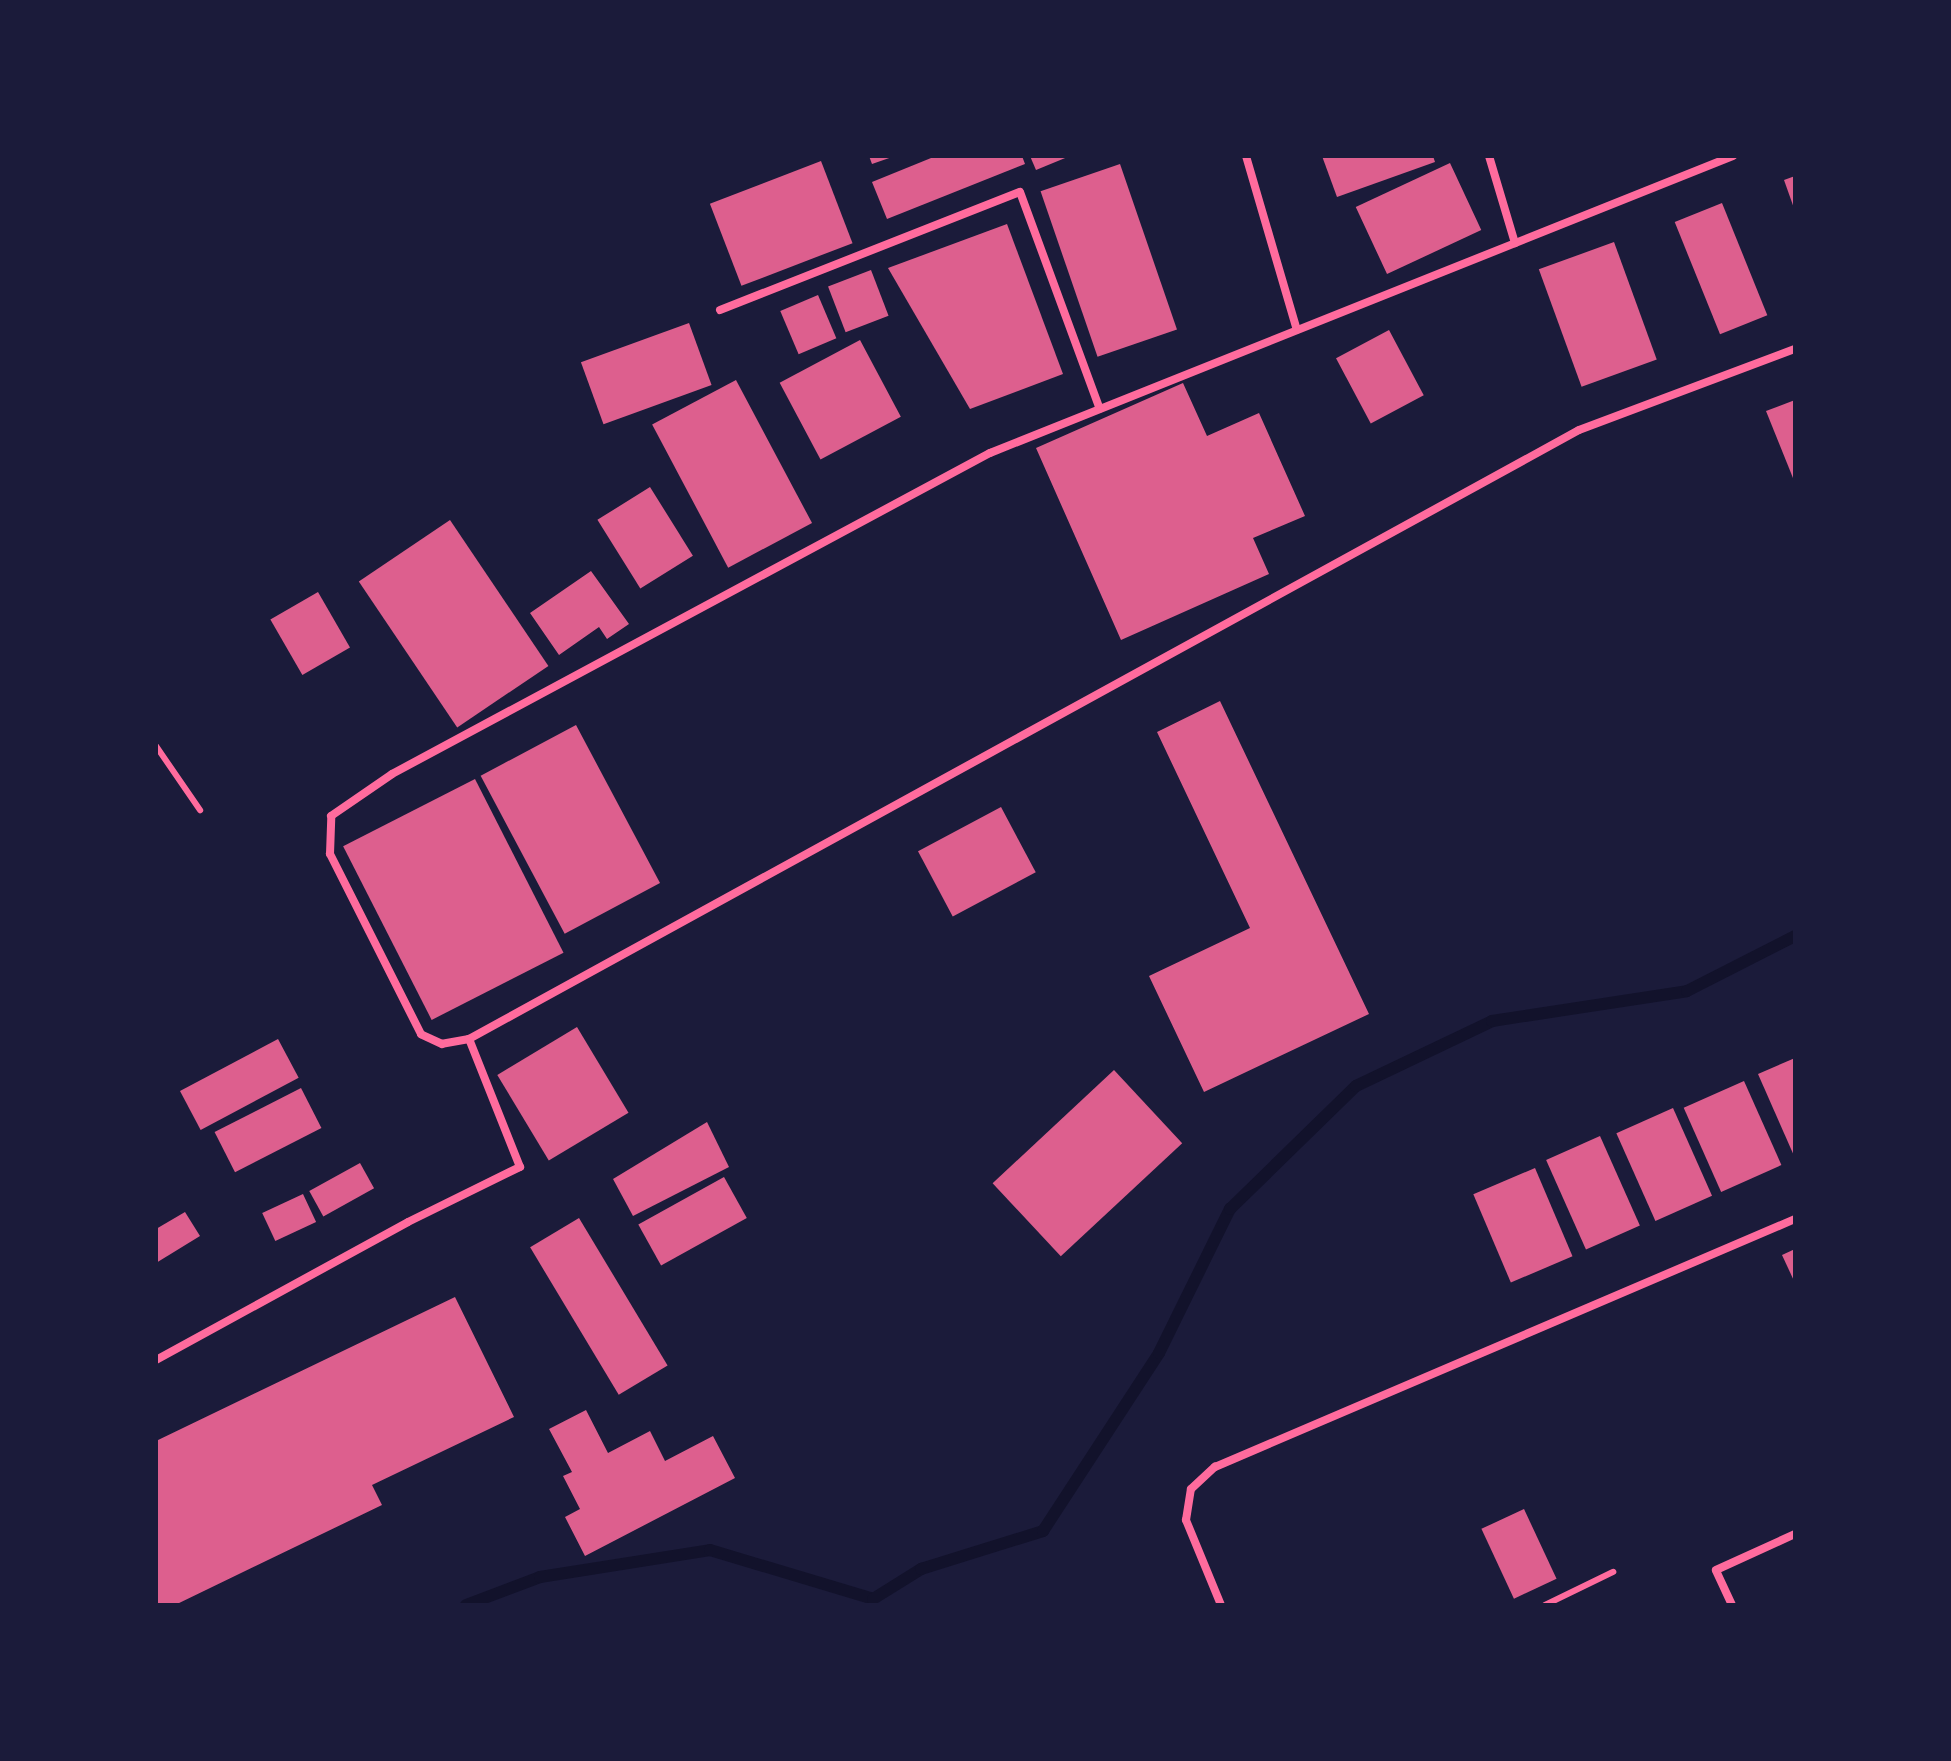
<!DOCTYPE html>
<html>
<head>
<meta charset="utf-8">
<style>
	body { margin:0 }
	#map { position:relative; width:1951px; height:1761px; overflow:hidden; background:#1b1b3a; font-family:"Space Grotesk",sans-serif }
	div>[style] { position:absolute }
	.stream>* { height:12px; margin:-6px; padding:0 6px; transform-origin:6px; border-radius:6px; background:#12122b }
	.building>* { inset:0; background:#dd5f8e; transform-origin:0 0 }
	.service>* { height:6px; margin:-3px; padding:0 3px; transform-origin:3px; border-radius:3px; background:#ff6b9d }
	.minor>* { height:8px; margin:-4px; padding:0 4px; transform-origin:4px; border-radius:4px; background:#ff6b9d }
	span { translate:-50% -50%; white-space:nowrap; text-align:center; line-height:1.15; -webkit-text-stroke:8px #1b1b3a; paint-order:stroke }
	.frame { position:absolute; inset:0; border:158px solid #1b1b3a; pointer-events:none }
</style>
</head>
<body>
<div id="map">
	<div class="stream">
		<i style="left:466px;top:1605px;width:79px;rotate:-20.7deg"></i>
		<i style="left:540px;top:1577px;width:172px;rotate:-9deg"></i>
		<i style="left:710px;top:1550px;width:170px;rotate:16.7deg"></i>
		<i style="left:873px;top:1599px;width:57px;rotate:-32deg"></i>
		<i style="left:921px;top:1569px;width:128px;rotate:-17.3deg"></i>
		<i style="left:1043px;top:1531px;width:212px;rotate:-56.9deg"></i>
		<i style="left:1159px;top:1353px;width:161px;rotate:-63.8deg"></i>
		<i style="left:1230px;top:1209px;width:176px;rotate:-44.3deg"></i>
		<i style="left:1356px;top:1086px;width:151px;rotate:-25.5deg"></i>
		<i style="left:1492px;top:1021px;width:197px;rotate:-8.7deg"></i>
		<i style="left:1687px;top:991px;width:121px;rotate:-27deg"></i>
	</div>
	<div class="building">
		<i style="clip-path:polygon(869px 156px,895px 156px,872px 164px)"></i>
		<i style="clip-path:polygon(936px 156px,1022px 156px,1025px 164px,887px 219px,872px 182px)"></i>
		<i style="clip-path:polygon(1030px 156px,1070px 156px,1036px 170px)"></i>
		<i style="clip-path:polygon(1322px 156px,1433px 156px,1435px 162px,1337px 197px)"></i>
		<i style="left:821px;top:161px;width:88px;height:119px;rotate:69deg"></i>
		<i style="left:1450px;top:163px;width:74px;height:104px;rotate:65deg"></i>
		<i style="left:1120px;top:164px;width:175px;height:84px;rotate:71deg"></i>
		<i style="clip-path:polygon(1795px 176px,1795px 211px,1784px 180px)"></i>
		<i style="left:1722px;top:203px;width:121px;height:51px;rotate:68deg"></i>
		<i style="clip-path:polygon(1007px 224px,1063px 374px,970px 409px,888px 268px)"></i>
		<i style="left:1614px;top:242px;width:125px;height:80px;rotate:70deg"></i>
		<i style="left:871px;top:270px;width:49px;height:46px;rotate:69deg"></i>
		<i style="left:818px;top:295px;width:47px;height:41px;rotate:67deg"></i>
		<i style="left:689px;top:323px;width:66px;height:115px;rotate:70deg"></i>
		<i style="left:1389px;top:330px;width:74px;height:60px;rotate:62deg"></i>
		<i style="left:860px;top:340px;width:87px;height:91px;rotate:62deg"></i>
		<i style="left:736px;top:380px;width:162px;height:95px;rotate:62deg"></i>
		<i style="clip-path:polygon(1183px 383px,1207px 436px,1259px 413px,1305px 516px,1253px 538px,1269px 574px,1121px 640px,1036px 448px)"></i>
		<i style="clip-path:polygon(1795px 400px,1795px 483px,1766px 411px)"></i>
		<i style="left:650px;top:487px;width:81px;height:62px;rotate:58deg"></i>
		<i style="left:450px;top:520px;width:176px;height:110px;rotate:56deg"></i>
		<i style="clip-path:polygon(591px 571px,629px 624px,607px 639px,599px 627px,559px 655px,530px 613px)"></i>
		<i style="left:318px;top:592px;width:64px;height:55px;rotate:60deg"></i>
		<i style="clip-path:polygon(1220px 701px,1369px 1014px,1204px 1092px,1149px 976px,1250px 928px,1157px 732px)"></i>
		<i style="left:576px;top:725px;width:179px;height:108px;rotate:62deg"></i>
		<i style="left:475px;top:779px;width:195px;height:148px;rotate:63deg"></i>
		<i style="left:1001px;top:807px;width:74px;height:94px;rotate:62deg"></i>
		<i style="left:577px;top:1027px;width:100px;height:93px;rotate:59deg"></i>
		<i style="left:278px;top:1039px;width:44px;height:111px;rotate:62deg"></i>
		<i style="clip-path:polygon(1795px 1058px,1795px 1158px,1758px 1074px)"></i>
		<i style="left:1114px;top:1070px;width:100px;height:166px;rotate:47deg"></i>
		<i style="left:1744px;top:1081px;width:92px;height:66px;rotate:66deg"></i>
		<i style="left:301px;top:1088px;width:45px;height:97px;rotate:63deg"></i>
		<i style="left:1673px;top:1108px;width:96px;height:62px;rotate:66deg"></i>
		<i style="clip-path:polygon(707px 1122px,729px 1167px,633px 1216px,613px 1179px)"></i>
		<i style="left:1600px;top:1136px;width:98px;height:59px;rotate:66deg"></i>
		<i style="left:360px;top:1163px;width:29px;height:58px;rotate:61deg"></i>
		<i style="left:1535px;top:1168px;width:96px;height:67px;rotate:67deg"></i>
		<i style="left:724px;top:1177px;width:47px;height:98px;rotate:61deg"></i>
		<i style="left:303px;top:1194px;width:31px;height:45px;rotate:65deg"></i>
		<i style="clip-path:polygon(185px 1212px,200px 1236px,156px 1263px,156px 1229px)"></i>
		<i style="left:579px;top:1218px;width:172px;height:57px;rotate:59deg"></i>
		<i style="clip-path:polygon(1795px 1249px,1795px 1283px,1782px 1255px)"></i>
		<i style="clip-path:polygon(455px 1297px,514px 1417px,372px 1485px,382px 1505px,175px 1605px,156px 1605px,156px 1441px)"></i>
		<i style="clip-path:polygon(586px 1410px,608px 1453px,650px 1431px,665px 1461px,713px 1436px,735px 1478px,585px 1556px,565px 1517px,580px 1509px,563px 1476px,572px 1472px,549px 1429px)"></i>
		<i style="left:1524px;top:1509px;width:77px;height:47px;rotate:65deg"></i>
	</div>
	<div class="service">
		<i style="left:156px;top:746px;width:78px;rotate:55.5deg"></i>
		<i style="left:1545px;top:1605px;width:76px;rotate:-25.9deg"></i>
	</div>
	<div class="minor">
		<i style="left:1246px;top:156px;width:181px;rotate:73.7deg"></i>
		<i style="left:1489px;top:156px;width:91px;rotate:73.4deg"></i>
		<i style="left:720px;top:310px;width:322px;rotate:-21.5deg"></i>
		<i style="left:1020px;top:192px;width:231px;rotate:69.8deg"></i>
		<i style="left:469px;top:1039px;width:27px;rotate:170deg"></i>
		<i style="left:442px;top:1044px;width:23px;rotate:-155deg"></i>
		<i style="left:421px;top:1034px;width:202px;rotate:-116.8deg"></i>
		<i style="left:330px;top:854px;width:38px;rotate:-88deg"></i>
		<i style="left:331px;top:816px;width:74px;rotate:-34.5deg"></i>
		<i style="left:392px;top:774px;width:679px;rotate:-28.23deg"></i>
		<i style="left:990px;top:453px;width:800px;rotate:-21.79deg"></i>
		<i style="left:156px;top:1360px;width:287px;rotate:-28.7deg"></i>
		<i style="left:408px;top:1222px;width:125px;rotate:-26.2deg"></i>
		<i style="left:520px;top:1167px;width:138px;rotate:-111.7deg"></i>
		<i style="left:469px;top:1039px;width:1266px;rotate:-28.75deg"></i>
		<i style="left:1579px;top:430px;width:231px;rotate:-20.6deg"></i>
		<i style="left:1221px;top:1605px;width:92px;rotate:-112.4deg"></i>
		<i style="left:1186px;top:1520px;width:31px;rotate:-81deg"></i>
		<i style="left:1191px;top:1489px;width:33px;rotate:-43deg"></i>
		<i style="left:1215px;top:1467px;width:631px;rotate:-23.15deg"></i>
		<i style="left:1732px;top:1605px;width:38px;rotate:-115deg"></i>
		<i style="left:1716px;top:1570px;width:87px;rotate:-24.5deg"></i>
	</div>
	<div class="frame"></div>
</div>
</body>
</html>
